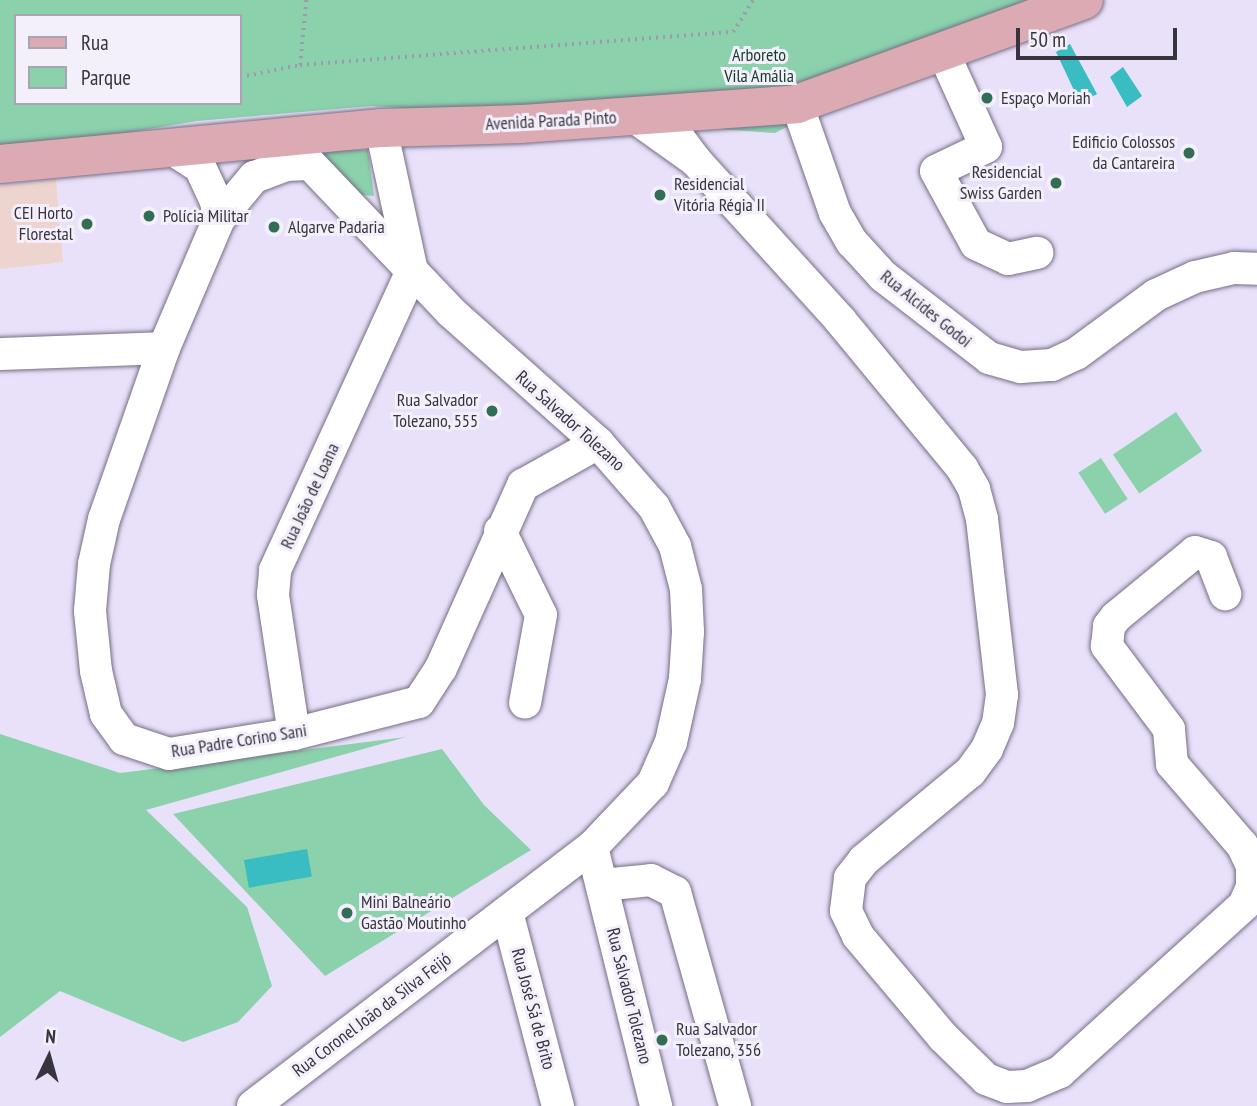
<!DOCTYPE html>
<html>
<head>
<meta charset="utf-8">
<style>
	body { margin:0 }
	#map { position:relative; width:1257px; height:1106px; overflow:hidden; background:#e9e0fa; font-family:"PT Sans Narrow",sans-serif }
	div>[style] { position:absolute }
	.commercial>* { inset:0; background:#eed4cf }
	.green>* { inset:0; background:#8ad1ac; transform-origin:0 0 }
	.water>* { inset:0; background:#39bcc2; transform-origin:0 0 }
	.path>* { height:3.5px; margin-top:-1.75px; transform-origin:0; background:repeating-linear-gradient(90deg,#a099ad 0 2px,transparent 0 7px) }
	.roads { filter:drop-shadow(0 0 2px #766d85) drop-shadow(0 0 2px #766d85) }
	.minor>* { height:32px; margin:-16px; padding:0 16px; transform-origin:16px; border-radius:16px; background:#fff }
	.major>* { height:38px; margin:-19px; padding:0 19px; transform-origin:19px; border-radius:19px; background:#dcaab2 }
	.dots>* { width:19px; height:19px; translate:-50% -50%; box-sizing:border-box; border:4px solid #f4f0fb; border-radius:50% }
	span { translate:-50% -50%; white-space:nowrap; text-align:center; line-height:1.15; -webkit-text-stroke:6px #f4f0fb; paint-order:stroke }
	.park-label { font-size:18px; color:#143c2a }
	.poi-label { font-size:18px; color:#38343f }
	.left { translate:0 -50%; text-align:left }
	.right { translate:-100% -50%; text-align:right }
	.street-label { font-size:18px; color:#38343f }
	.legend { position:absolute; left:14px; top:14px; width:228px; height:91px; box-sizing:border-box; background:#f4f0fb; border:2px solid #a9a5b0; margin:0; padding:9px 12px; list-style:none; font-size:21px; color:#38343f }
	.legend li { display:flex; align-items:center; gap:14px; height:35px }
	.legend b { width:35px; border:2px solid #a9a5b0 }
	.north { position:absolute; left:14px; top:1022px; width:70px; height:70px; -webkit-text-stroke:5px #f4f0fb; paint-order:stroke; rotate:5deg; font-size:19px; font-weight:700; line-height:28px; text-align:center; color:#38343f }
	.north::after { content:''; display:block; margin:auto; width:24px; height:32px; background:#38343f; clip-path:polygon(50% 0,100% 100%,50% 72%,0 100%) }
	.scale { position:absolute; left:1016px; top:28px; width:161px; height:32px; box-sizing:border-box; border:4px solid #38343f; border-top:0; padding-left:9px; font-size:21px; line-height:24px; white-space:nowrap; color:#38343f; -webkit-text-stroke:5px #f4f0fb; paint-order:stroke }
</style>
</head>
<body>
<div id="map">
	<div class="commercial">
		<i style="clip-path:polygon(56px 179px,63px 262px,0 269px,0 186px)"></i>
	</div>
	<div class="green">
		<i style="clip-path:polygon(evenodd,0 0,1038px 0,775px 133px,372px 106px,197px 121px,0 154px,0 0,16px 16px,240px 16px,240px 103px,16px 103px,16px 16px)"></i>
		<i style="clip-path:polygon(316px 150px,368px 150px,374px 196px,361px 195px)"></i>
		<i style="left:1176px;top:412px;width:47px;height:76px;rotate:56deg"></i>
		<i style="left:1101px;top:458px;width:49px;height:27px;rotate:57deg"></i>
		<i style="clip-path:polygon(0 734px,120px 773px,406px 737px,146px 810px,247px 907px,272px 986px,238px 1022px,183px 1042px,60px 991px,0 1037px)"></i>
		<i style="clip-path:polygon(442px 749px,484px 805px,531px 850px,325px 976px,173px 814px)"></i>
	</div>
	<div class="water">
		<i style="clip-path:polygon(1070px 44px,1097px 94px,1080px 103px,1056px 52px)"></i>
		<i style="clip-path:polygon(1123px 67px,1142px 96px,1127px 107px,1110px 77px)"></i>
		<i style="left:307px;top:849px;width:28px;height:64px;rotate:80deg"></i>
	</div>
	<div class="path">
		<i style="left:300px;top:65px;width:65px;rotate:-84.7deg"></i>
		<i style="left:240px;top:77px;width:61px;rotate:-11.3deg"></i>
		<i style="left:300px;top:65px;width:434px;rotate:-4.4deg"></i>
		<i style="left:733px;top:32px;width:38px;rotate:-58deg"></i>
	</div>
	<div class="roads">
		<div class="minor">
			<i style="left:943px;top:52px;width:104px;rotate:65.6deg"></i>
			<i style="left:986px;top:147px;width:55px;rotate:154.4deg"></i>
			<i style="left:936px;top:171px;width:83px;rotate:61.3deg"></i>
			<i style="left:976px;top:244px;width:35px;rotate:25deg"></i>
			<i style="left:1008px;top:259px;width:30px;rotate:-12deg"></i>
			<i style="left:797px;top:104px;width:115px;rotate:70.8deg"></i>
			<i style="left:835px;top:213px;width:34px;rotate:60deg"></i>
			<i style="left:852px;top:242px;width:46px;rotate:47.6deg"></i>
			<i style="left:883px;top:276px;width:134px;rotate:37.7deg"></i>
			<i style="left:989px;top:358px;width:33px;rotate:16deg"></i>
			<i style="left:1021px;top:367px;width:31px;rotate:-4deg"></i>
			<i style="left:1052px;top:365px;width:26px;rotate:-25deg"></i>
			<i style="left:1076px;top:354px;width:99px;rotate:-36.4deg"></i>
			<i style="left:1156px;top:295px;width:43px;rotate:-24.8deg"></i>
			<i style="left:1195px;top:277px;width:40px;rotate:-13deg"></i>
			<i style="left:1234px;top:268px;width:23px;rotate:2deg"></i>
			<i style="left:633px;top:116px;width:77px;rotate:35.5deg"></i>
			<i style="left:696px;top:161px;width:59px;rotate:-126.7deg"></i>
			<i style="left:381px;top:128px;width:146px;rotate:77.8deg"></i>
			<i style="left:169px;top:147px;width:37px;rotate:33deg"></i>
			<i style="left:200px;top:167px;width:38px;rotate:65deg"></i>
			<i style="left:216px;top:201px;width:18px;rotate:81deg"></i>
			<i style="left:294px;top:147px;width:228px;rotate:46.4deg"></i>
			<i style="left:451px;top:312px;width:197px;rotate:41.7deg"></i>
			<i style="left:598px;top:443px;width:85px;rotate:48.8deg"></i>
			<i style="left:654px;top:507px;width:44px;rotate:61.7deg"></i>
			<i style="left:675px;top:546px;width:44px;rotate:75.7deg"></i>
			<i style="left:686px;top:589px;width:43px;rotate:87.3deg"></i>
			<i style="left:688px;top:632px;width:47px;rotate:93.7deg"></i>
			<i style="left:685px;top:679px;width:65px;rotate:102.5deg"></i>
			<i style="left:671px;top:742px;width:45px;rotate:113.7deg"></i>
			<i style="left:653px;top:783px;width:88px;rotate:133.6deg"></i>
			<i style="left:592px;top:847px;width:267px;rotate:76.1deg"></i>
			<i style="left:696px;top:161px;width:215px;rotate:47.8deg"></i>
			<i style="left:840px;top:320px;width:192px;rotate:50.5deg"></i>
			<i style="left:962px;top:468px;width:24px;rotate:60deg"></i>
			<i style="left:974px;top:489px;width:31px;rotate:75deg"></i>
			<i style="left:982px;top:519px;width:177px;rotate:83.5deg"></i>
			<i style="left:1002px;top:695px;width:28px;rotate:98deg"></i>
			<i style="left:998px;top:723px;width:28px;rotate:113deg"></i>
			<i style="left:987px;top:749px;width:29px;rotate:126deg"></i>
			<i style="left:970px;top:772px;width:138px;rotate:140.3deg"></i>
			<i style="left:864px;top:860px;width:23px;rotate:128deg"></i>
			<i style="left:850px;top:878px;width:33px;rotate:97deg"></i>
			<i style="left:846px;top:911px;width:28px;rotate:64deg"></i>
			<i style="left:858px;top:936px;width:132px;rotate:49.9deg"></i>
			<i style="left:943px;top:1037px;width:60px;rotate:44.3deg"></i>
			<i style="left:986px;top:1079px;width:22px;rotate:21deg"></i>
			<i style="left:1007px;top:1087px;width:20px;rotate:-3deg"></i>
			<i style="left:1027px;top:1086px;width:36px;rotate:-23deg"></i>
			<i style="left:1060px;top:1072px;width:248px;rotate:-42.2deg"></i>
			<i style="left:1244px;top:905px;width:20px;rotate:-66deg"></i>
			<i style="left:1252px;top:887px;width:21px;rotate:-90deg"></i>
			<i style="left:1252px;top:866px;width:23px;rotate:-115deg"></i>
			<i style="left:1242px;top:845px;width:107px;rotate:-130.8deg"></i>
			<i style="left:1172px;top:764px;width:35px;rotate:-95deg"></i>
			<i style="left:1169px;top:729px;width:104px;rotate:-126.8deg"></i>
			<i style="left:1107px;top:646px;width:20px;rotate:-84deg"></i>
			<i style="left:1109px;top:626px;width:11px;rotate:-52deg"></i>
			<i style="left:1116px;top:617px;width:102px;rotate:-39.4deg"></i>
			<i style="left:1195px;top:552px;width:17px;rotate:17deg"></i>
			<i style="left:1211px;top:557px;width:40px;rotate:69deg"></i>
			<i style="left:307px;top:164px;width:21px;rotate:177deg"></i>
			<i style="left:286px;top:165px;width:34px;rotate:159deg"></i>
			<i style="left:254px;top:177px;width:55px;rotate:129.8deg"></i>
			<i style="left:219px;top:219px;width:140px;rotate:113.1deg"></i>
			<i style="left:164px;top:348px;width:181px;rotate:109.3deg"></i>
			<i style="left:104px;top:519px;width:46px;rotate:102.5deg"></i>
			<i style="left:94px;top:564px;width:47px;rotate:94.9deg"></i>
			<i style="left:90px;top:611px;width:60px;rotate:84.3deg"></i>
			<i style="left:96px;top:671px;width:44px;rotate:76.9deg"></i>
			<i style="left:106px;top:714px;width:31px;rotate:54deg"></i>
			<i style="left:124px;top:739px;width:47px;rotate:18.4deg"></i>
			<i style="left:169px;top:754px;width:127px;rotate:-9.1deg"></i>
			<i style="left:294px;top:734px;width:129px;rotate:-14.4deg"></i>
			<i style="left:419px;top:702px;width:40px;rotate:-57.1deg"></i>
			<i style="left:441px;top:668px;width:201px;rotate:-65.9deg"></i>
			<i style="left:523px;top:485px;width:86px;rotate:-29.2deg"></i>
			<i style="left:0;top:354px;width:164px;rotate:-2.1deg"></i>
			<i style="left:500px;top:531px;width:93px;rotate:64deg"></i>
			<i style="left:541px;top:615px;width:89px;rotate:100.3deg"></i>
			<i style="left:294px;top:734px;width:141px;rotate:-98.6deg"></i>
			<i style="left:273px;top:595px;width:25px;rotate:-85deg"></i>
			<i style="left:275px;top:570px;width:329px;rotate:-65.4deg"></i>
			<i style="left:602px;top:885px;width:49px;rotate:-5.8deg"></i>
			<i style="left:651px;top:880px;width:27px;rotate:27deg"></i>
			<i style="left:675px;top:892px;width:222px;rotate:74.3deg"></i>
			<i style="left:507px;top:912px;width:201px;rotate:75.3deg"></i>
			<i style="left:253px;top:1106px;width:427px;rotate:-37.4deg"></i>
		</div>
		<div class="major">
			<i style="left:0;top:164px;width:383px;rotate:-5.4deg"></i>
			<i style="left:381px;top:128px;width:140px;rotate:-1.6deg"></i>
			<i style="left:521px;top:124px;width:277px;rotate:-4.1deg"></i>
			<i style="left:797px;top:104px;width:305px;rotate:-19.9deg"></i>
		</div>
	</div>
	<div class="dots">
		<i style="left:987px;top:98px;background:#346d55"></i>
		<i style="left:1189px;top:153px;background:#346d55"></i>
		<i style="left:1056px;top:183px;background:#346d55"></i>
		<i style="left:660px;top:195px;background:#346d55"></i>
		<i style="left:149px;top:216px;background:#346d55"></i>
		<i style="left:87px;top:224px;background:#346d55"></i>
		<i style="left:274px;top:227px;background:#346d55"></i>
		<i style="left:492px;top:411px;background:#346d55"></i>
		<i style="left:347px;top:913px;background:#346d55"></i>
		<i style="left:662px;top:1040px;background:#346d55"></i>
	</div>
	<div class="park-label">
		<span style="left:759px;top:66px">Arboreto<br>Vila Amália</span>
	</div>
	<div class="poi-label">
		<span class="left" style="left:1001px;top:98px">Espaço Moriah</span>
		<span class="right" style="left:1175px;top:153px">Edificio Colossos<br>da Cantareira</span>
		<span class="right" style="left:1042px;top:183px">Residencial<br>Swiss Garden</span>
		<span class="left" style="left:674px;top:195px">Residencial<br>Vitória Régia II</span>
		<span class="right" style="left:73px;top:224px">CEI Horto<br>Florestal</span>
		<span class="left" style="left:163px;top:216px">Polícia Militar</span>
		<span class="left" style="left:288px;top:227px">Algarve Padaria</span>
		<span class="right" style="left:478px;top:411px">Rua Salvador<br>Tolezano, 555</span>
		<span class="left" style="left:361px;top:913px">Mini Balneário<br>Gastão Moutinho</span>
		<span class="left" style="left:676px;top:1040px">Rua Salvador<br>Tolezano, 356</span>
	</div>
	<div class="street-label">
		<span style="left:551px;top:121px;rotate:-3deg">Avenida Parada Pinto</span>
		<span style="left:926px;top:309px;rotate:39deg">Rua Alcides Godoi</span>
		<span style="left:570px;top:421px;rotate:42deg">Rua Salvador Tolezano</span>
		<span style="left:310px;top:496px;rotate:-65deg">Rua João de Loana</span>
		<span style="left:239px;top:741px;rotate:-9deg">Rua Padre Corino Sani</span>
		<span style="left:629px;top:996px;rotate:76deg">Rua Salvador Tolezano</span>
		<span style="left:533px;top:1009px;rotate:75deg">Rua José Sá de Brito</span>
		<span style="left:372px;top:1015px;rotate:-37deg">Rua Coronel João da Silva Feijó</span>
	</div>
	<ul class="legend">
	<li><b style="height:9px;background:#dcaab2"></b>Rua</li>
	<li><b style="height:19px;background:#8ad1ac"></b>Parque</li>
	</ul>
	<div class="north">N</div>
	<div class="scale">50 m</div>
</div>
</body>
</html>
